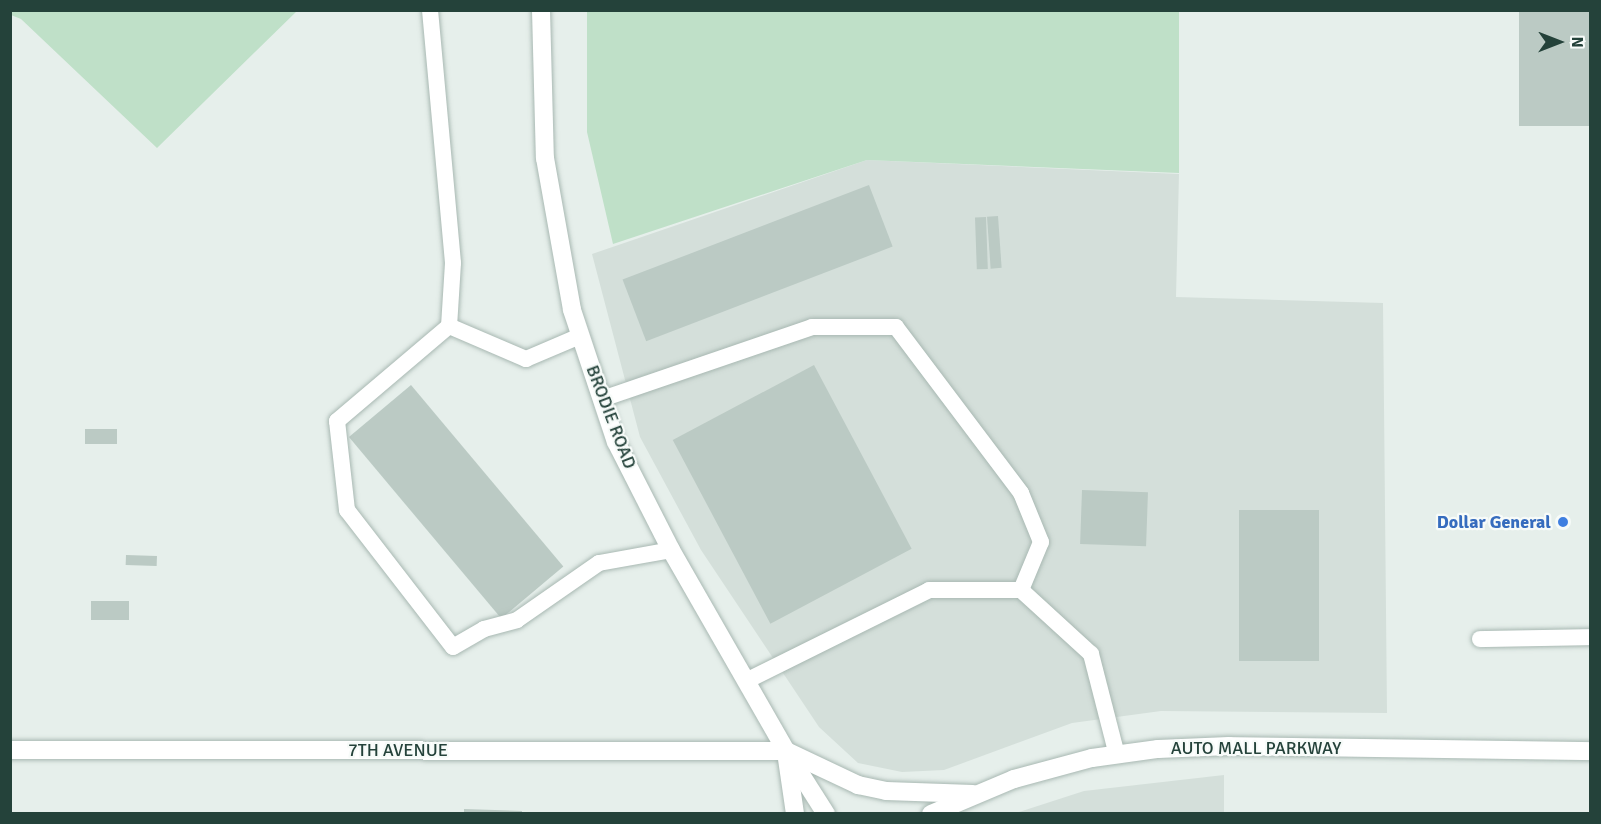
<!DOCTYPE html>
<html>
<head>
<meta charset="utf-8">
<style>
	body { margin:0 }
	#map { position:relative; width:1601px; height:824px; overflow:hidden; background:#e6efeb; font-family:Signika,sans-serif }
	div>[style] { position:absolute }
	.built>* { inset:0; background:#d4dfda }
	.green>* { inset:0; background:#bfe0c8 }
	.building>* { inset:0; background:#bbcac4; transform-origin:0 0 }
	.roads { filter:drop-shadow(0 0 2px #a8b8b2) drop-shadow(0 0 2px #a8b8b2) }
	.lane>* { height:16px; margin:-8px; padding:0 8px; transform-origin:8px; border-radius:8px; background:#fff }
	.secondary>* { height:18px; margin:-9px; padding:0 9px; transform-origin:9px; border-radius:9px; background:#fff }
	.dots>* { width:16px; height:16px; translate:-50% -50%; box-sizing:border-box; border:3px solid #f7fbf9; border-radius:50% }
	span { translate:-50% -50%; white-space:nowrap; text-align:center; line-height:1.15; -webkit-text-stroke:4.5px #f7fbf9; paint-order:stroke }
	.street-label { font-size:18px; color:#24423a }
	.shop-label { font-size:18px; color:#366cbe; font-weight:700 }
	.right { translate:-100% -50%; text-align:right }
	.frame { position:absolute; inset:0; border:12px solid #24423a; pointer-events:none }
	.north { position:absolute; left:1529px; top:12px; width:60px; height:60px; -webkit-text-stroke:4px #f7fbf9; paint-order:stroke; rotate:90deg; font-size:16px; font-weight:700; line-height:24px; text-align:center; color:#24423a }
	.north::after { content:''; display:block; margin:auto; width:21px; height:27px; background:#24423a; clip-path:polygon(50% 0,100% 100%,50% 72%,0 100%) }
</style>
</head>
<body>
<div id="map">
	<div class="built">
		<i style="clip-path:polygon(867px 160px,1179px 174px,1176px 297px,1383px 303px,1387px 713px,1161px 711px,1072px 723px,944px 770px,902px 772px,858px 763px,819px 727px,701px 550px,640px 437px,592px 254px)"></i>
		<i style="clip-path:polygon(1224px 775px,1224px 813px,1016px 813px,1084px 791px)"></i>
	</div>
	<div class="green">
		<i style="clip-path:polygon(10px 11px,11px 10px,297px 11px,157px 148px,21px 19px,11px 15px)"></i>
		<i style="clip-path:polygon(587px 11px,1179px 11px,1179px 173px,867px 160px,613px 244px,587px 132px)"></i>
	</div>
	<div class="building">
		<i style="left:1519px;top:10px;width:71px;height:116px"></i>
		<i style="left:869px;top:185px;width:66px;height:264px;rotate:69deg"></i>
		<i style="left:998px;top:216px;width:52px;height:11px;rotate:86deg"></i>
		<i style="left:986px;top:217px;width:52px;height:11px;rotate:88deg"></i>
		<i style="left:814px;top:365px;width:208px;height:160px;rotate:62deg"></i>
		<i style="left:411px;top:385px;width:237px;height:81px;rotate:50deg"></i>
		<i style="left:85px;top:429px;width:32px;height:15px"></i>
		<i style="left:1082px;top:490px;width:66px;height:54px;rotate:2deg"></i>
		<i style="left:1239px;top:510px;width:80px;height:151px"></i>
		<i style="left:126px;top:555px;width:31px;height:10px;rotate:2deg"></i>
		<i style="left:91px;top:601px;width:38px;height:19px"></i>
		<i style="clip-path:polygon(464px 809px,522px 811px,522px 814px,464px 814px)"></i>
	</div>
	<div class="roads">
		<div class="lane">
			<i style="left:430px;top:10px;width:254px;rotate:84.8deg"></i>
			<i style="left:453px;top:263px;width:63px;rotate:93.6deg"></i>
			<i style="left:449px;top:326px;width:147px;rotate:139.7deg"></i>
			<i style="left:337px;top:421px;width:90px;rotate:83.6deg"></i>
			<i style="left:347px;top:510px;width:173px;rotate:52.3deg"></i>
			<i style="left:453px;top:647px;width:36px;rotate:-30deg"></i>
			<i style="left:484px;top:629px;width:34px;rotate:-15deg"></i>
			<i style="left:517px;top:620px;width:100px;rotate:-34.8deg"></i>
			<i style="left:599px;top:563px;width:73px;rotate:-10.2deg"></i>
			<i style="left:449px;top:326px;width:84px;rotate:23.2deg"></i>
			<i style="left:526px;top:359px;width:59px;rotate:-23.1deg"></i>
			<i style="left:602px;top:399px;width:222px;rotate:-18.9deg"></i>
			<i style="left:812px;top:327px;width:84px"></i>
			<i style="left:896px;top:327px;width:208px;rotate:53deg"></i>
			<i style="left:1021px;top:493px;width:53px;rotate:67.8deg"></i>
			<i style="left:1041px;top:542px;width:52px;rotate:112.6deg"></i>
			<i style="left:1480px;top:639px;width:110px;rotate:-1deg"></i>
			<i style="left:746px;top:681px;width:204px;rotate:-26.4deg"></i>
			<i style="left:929px;top:590px;width:92px"></i>
			<i style="left:1021px;top:590px;width:95px;rotate:42.4deg"></i>
			<i style="left:1091px;top:654px;width:104px;rotate:75.6deg"></i>
		</div>
		<div class="secondary">
			<i style="left:541px;top:10px;width:148px;rotate:88.5deg"></i>
			<i style="left:545px;top:158px;width:154px;rotate:79.9deg"></i>
			<i style="left:572px;top:310px;width:139px;rotate:71.6deg"></i>
			<i style="left:616px;top:442px;width:121px;rotate:63deg"></i>
			<i style="left:671px;top:550px;width:232px;rotate:60.2deg"></i>
			<i style="left:786px;top:751px;width:75px;rotate:57.6deg"></i>
			<i style="left:10px;top:750px;width:776px;rotate:0.07deg"></i>
			<i style="left:786px;top:751px;width:80px;rotate:25.3deg"></i>
			<i style="left:858px;top:785px;width:29px;rotate:12deg"></i>
			<i style="left:886px;top:791px;width:87px;rotate:2deg"></i>
			<i style="left:787px;top:759px;width:56px;rotate:81.7deg"></i>
			<i style="left:931px;top:814px;width:90px;rotate:-22.9deg"></i>
			<i style="left:1014px;top:779px;width:81px;rotate:-15.1deg"></i>
			<i style="left:1092px;top:758px;width:67px;rotate:-7.8deg"></i>
			<i style="left:1158px;top:749px;width:71px;rotate:-2.4deg"></i>
			<i style="left:1229px;top:746px;width:361px;rotate:0.8deg"></i>
		</div>
	</div>
	<div class="dots">
		<i style="left:1563px;top:522px;background:#3f7fe0"></i>
	</div>
	<div class="street-label">
		<span style="left:611px;top:417px;rotate:69deg">BRODIE ROAD</span>
		<span style="left:1256px;top:748px">AUTO MALL PARKWAY</span>
		<span style="left:398px;top:750px">7TH AVENUE</span>
	</div>
	<div class="shop-label">
		<span class="right" style="left:1551px;top:522px">Dollar General</span>
	</div>
	<div class="frame"></div>
	<div class="north">N</div>
</div>
</body>
</html>
